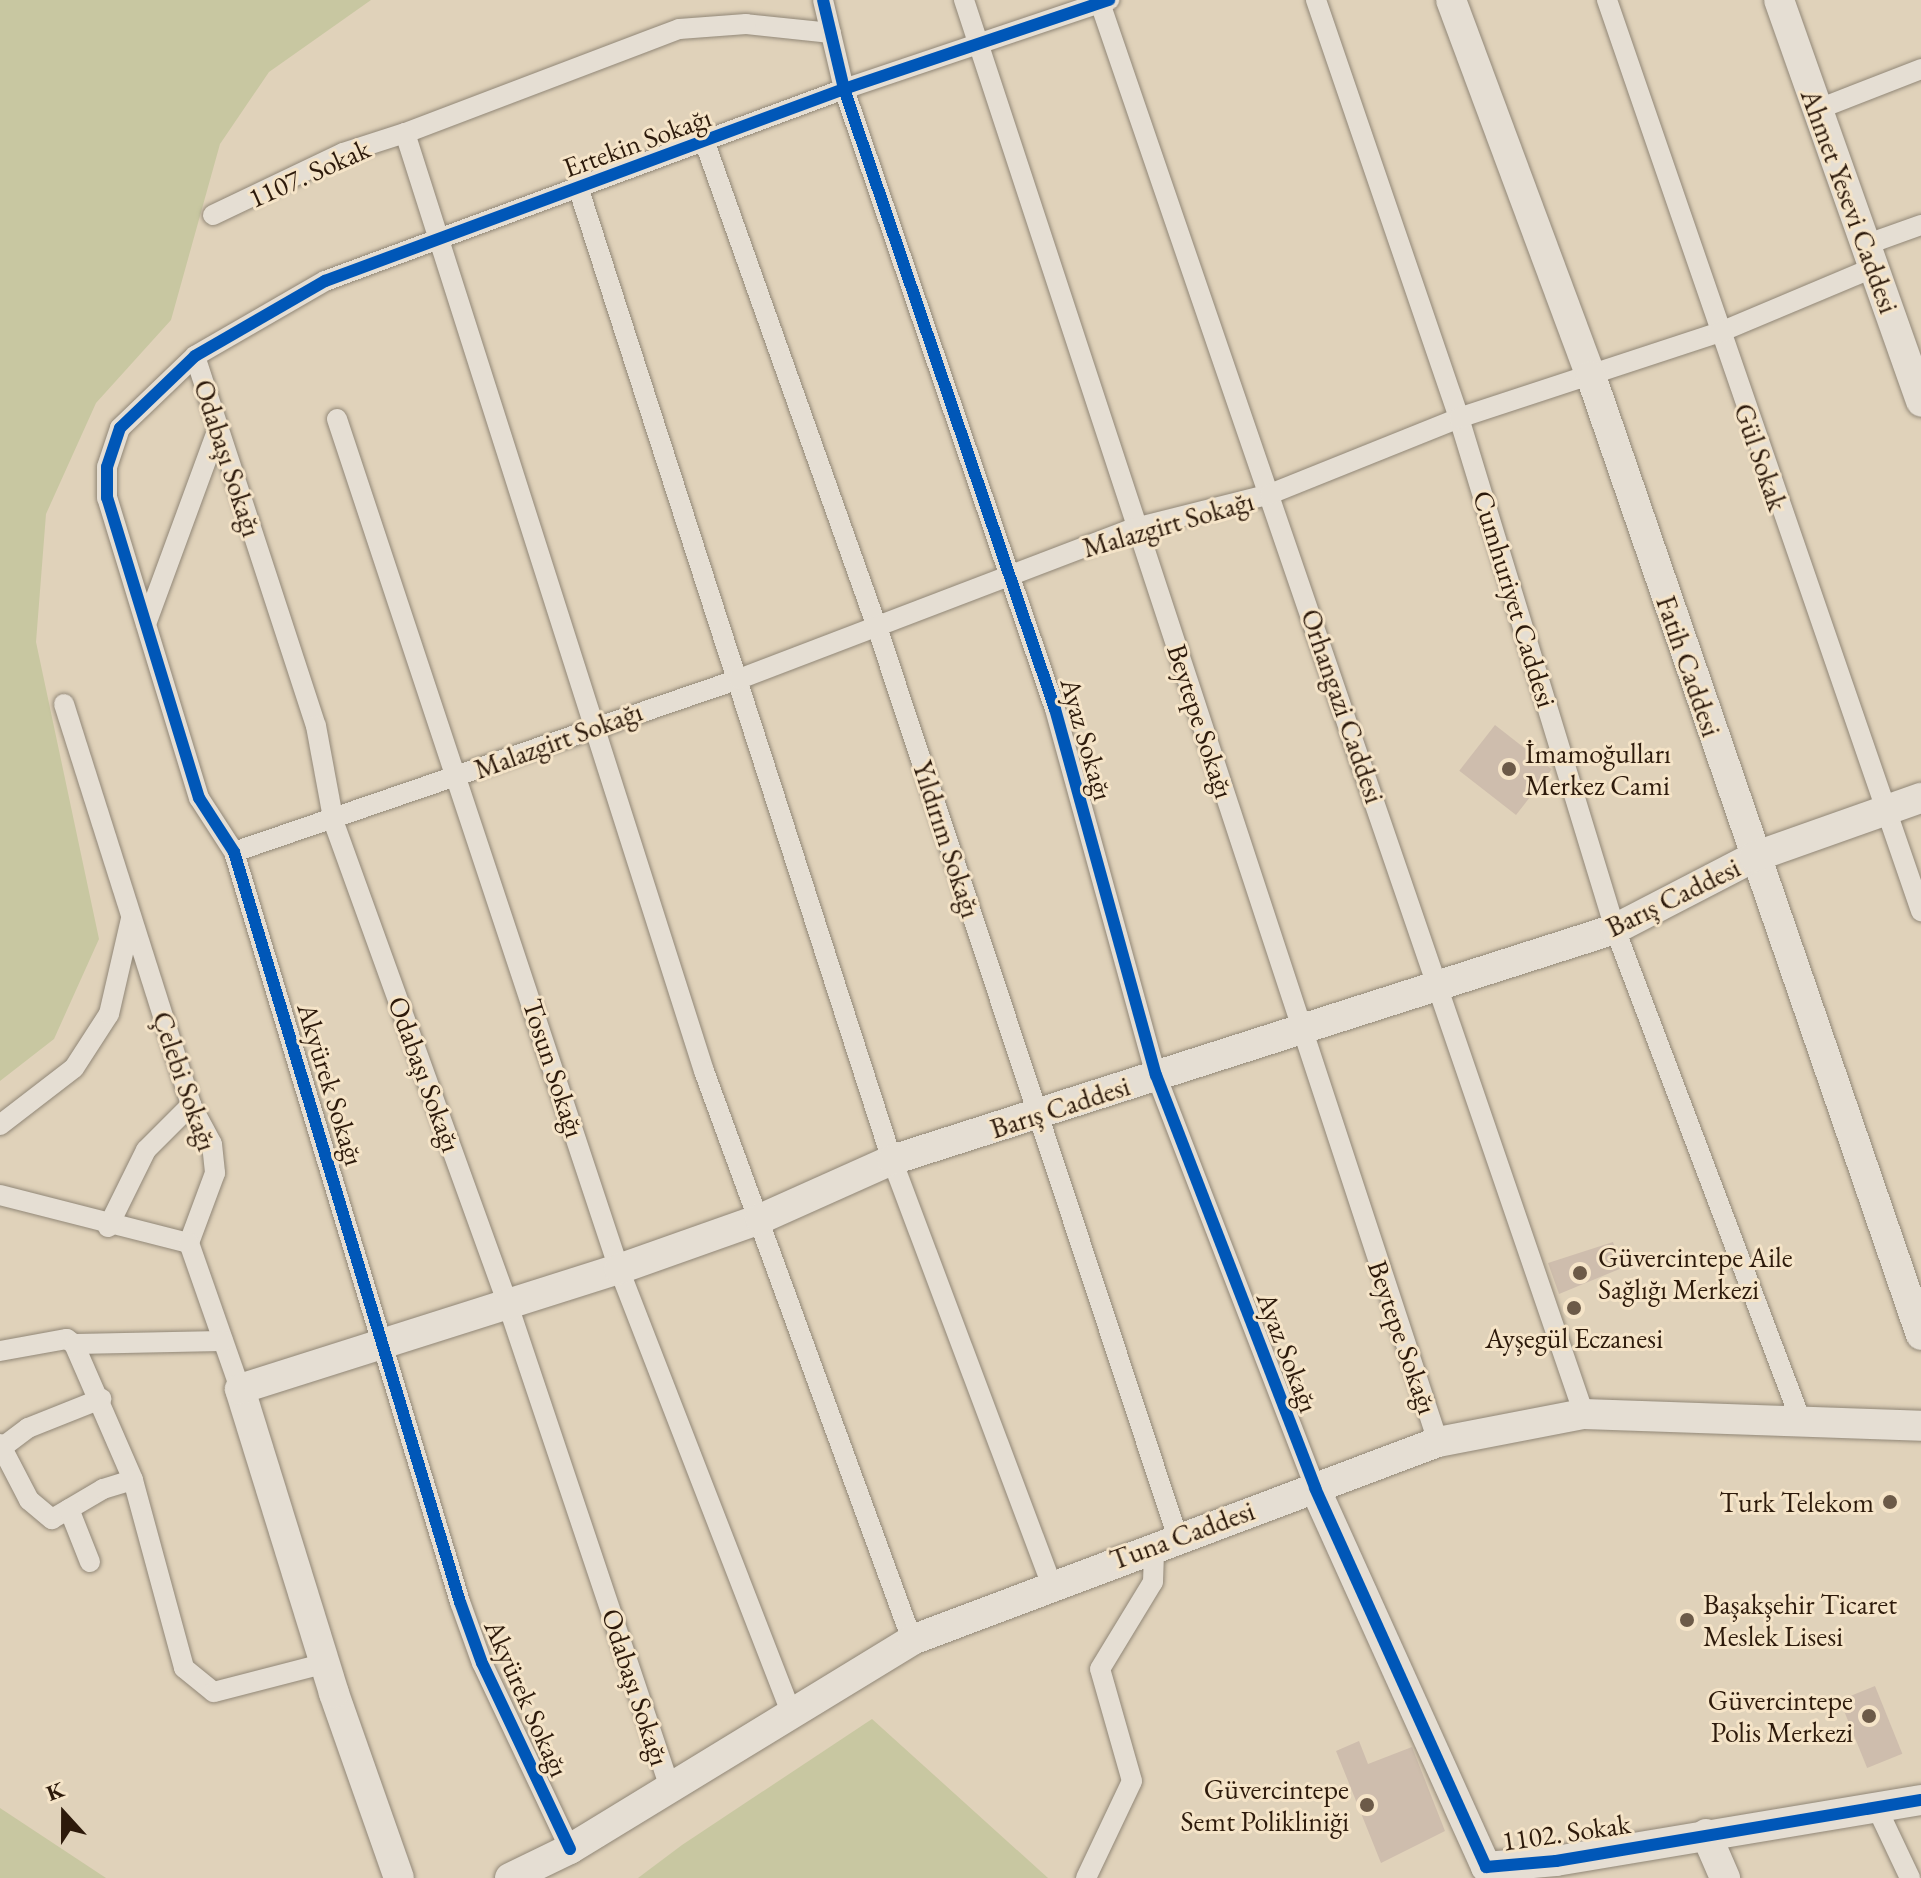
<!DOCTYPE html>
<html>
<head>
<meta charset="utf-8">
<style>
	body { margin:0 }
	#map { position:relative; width:1921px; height:1878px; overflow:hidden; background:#e0d2ba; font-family:"EB Garamond",serif }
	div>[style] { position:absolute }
	.green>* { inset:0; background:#c8c7a1 }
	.building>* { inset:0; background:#cebdad; transform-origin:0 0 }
	.roads { filter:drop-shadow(0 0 2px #918777) drop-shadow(0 0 2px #918777) }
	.street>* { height:20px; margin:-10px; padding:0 10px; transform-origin:10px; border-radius:10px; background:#e5ded3 }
	.secondary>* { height:30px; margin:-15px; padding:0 15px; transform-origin:15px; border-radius:15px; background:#e5ded3 }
	.cycleway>* { height:12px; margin:-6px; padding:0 6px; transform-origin:6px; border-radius:6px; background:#0057b8 }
	.dots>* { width:22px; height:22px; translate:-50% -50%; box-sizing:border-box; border:4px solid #f5e4c8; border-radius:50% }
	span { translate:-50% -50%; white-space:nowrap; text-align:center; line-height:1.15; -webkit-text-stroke:6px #f5e4c8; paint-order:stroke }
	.street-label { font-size:28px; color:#2d1a0b }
	.poi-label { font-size:28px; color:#2d1a0b }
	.left { translate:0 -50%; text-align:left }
	.right { translate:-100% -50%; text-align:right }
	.north { position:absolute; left:24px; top:1774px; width:80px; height:80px; -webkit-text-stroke:6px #f5e4c8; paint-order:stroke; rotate:339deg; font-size:22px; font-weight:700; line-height:32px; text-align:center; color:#2d1a0b }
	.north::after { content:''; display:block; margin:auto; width:28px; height:36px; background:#2d1a0b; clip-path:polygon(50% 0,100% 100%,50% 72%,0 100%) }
</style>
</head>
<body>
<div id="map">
	<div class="green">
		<i style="clip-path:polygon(0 0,371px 0,269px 72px,220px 144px,171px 320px,96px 403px,46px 514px,36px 642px,99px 939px,54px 1039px,0 1081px)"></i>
		<i style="clip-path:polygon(872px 1719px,1048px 1878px,638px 1878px,682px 1845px)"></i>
		<i style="clip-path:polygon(0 1808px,106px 1878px,0 1878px)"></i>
	</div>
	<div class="building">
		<i style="left:1495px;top:725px;width:72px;height:58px;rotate:38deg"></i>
		<i style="clip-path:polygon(1613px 1242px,1622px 1268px,1559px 1294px,1548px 1263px)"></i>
		<i style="left:1875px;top:1686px;width:73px;height:38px;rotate:68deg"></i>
		<i style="clip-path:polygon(1359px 1741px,1368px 1764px,1412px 1747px,1445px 1831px,1381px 1863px,1336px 1751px)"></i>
	</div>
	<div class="roads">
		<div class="street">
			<i style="left:823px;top:0;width:91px;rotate:76.7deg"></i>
			<i style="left:844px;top:89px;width:655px;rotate:71.21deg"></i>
			<i style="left:1055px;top:709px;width:380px;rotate:74.6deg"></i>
			<i style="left:1156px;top:1075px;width:443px;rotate:68.9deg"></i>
			<i style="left:964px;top:0;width:1518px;rotate:71.8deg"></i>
			<i style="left:1099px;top:0;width:1495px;rotate:71.07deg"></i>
			<i style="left:1316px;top:0;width:442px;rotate:71.1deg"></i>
			<i style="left:1459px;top:418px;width:534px;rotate:73.02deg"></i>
			<i style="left:1615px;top:929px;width:526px;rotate:69.29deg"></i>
			<i style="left:1607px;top:0;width:964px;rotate:70.98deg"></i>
			<i style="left:831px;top:33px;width:85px;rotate:-174deg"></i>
			<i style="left:746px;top:24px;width:67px;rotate:175.7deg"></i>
			<i style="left:679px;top:29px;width:293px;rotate:159.2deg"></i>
			<i style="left:405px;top:133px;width:985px;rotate:72.32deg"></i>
			<i style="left:704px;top:1071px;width:606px;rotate:69.92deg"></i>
			<i style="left:1816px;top:110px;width:113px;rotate:-21.3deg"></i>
			<i style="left:705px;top:143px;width:514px;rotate:70.44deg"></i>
			<i style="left:877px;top:627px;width:959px;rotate:71.72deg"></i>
			<i style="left:579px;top:190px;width:1019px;rotate:72.12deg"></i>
			<i style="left:892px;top:1160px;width:453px;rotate:69.4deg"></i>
			<i style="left:213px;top:215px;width:144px;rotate:-25.5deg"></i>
			<i style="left:343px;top:153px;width:65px;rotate:-17.9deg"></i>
			<i style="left:1865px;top:245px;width:59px;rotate:-19.7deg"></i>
			<i style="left:195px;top:356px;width:389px;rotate:71.9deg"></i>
			<i style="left:316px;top:726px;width:99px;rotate:79.5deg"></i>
			<i style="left:334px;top:823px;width:509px;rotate:70.14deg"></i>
			<i style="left:507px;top:1302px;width:513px;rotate:71.46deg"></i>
			<i style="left:337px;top:419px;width:896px;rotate:71.65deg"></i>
			<i style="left:619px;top:1269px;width:474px;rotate:68.8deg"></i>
			<i style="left:146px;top:624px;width:209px;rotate:-69.8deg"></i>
			<i style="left:64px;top:704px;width:421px;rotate:72.4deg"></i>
			<i style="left:191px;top:1105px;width:44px;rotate:61.7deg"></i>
			<i style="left:212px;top:1144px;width:29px;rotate:84deg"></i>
			<i style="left:215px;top:1173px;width:75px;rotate:110.4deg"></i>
			<i style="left:234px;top:852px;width:534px;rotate:-18.91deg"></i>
			<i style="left:739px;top:679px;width:424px;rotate:-20.9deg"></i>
			<i style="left:1135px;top:528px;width:139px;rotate:-14.1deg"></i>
			<i style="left:1270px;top:494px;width:204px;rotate:-21.9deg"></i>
			<i style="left:1459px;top:418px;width:273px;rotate:-18.2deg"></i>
			<i style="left:1718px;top:333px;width:168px;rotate:-22.8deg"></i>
			<i style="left:0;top:1125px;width:93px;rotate:-37.6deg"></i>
			<i style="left:74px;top:1068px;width:64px;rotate:-57.1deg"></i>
			<i style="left:109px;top:1014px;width:98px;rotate:-77deg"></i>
			<i style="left:0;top:1195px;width:195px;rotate:14.3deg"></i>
			<i style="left:189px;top:1243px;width:155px;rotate:70.7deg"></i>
			<i style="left:108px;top:1227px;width:86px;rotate:-63.7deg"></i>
			<i style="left:146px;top:1150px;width:64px;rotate:-45deg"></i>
			<i style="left:74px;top:1344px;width:148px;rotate:66.5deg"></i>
			<i style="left:133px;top:1480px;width:195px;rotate:74.8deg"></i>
			<i style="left:184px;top:1668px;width:38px;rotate:39deg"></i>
			<i style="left:214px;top:1692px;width:116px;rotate:-14.5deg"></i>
			<i style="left:0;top:1351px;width:68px;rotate:-10.2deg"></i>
			<i style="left:67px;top:1339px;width:9px;rotate:36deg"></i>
			<i style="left:74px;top:1344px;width:149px;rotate:-1.2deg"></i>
			<i style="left:0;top:1444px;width:63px;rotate:62.6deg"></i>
			<i style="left:29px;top:1500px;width:30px;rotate:40deg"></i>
			<i style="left:52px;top:1519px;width:59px;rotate:-30.5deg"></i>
			<i style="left:103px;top:1489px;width:31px;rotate:-17deg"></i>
			<i style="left:0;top:1449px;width:35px;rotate:-37deg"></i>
			<i style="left:28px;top:1428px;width:79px;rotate:-21.7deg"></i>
			<i style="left:69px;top:1509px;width:57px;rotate:68.4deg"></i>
			<i style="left:1876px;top:1806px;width:80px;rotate:64.7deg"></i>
			<i style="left:570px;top:1849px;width:206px;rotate:-115.3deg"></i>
			<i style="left:482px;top:1663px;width:65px;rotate:-109.8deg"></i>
			<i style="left:460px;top:1602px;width:783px;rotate:-106.77deg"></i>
			<i style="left:234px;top:852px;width:64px;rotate:-122.9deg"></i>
			<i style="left:199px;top:798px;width:314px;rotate:-107deg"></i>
			<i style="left:107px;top:498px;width:31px;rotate:-90deg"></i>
			<i style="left:107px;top:467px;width:41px;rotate:-71.6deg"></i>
			<i style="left:120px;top:428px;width:104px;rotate:-43.8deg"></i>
			<i style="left:195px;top:356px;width:150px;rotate:-30deg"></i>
			<i style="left:325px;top:281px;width:553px;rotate:-20.3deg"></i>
			<i style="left:844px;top:89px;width:280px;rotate:-18.6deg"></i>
			<i style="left:1086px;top:1878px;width:107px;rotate:-64.6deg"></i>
			<i style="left:1132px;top:1781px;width:116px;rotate:-105.9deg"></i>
			<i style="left:1100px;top:1669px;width:102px;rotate:-58.7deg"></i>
			<i style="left:1153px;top:1582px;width:36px;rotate:-88deg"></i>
		</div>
		<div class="secondary">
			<i style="left:1451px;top:0;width:401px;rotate:69.6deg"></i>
			<i style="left:1591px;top:376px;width:1014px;rotate:71.01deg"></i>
			<i style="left:1779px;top:0;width:426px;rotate:70.5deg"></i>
			<i style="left:1315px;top:1488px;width:416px;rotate:65.7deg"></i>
			<i style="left:1486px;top:1867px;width:70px;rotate:-4.9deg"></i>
			<i style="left:1556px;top:1861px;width:370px;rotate:-9.5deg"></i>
			<i style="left:1706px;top:1834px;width:48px;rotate:66.6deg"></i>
			<i style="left:399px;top:1878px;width:196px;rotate:-109.4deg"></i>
			<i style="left:334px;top:1693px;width:318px;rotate:-107.2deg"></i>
			<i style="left:240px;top:1389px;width:398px;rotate:-17.6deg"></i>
			<i style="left:619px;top:1269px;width:150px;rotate:-19.5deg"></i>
			<i style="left:760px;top:1219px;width:145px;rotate:-24.1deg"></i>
			<i style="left:892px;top:1160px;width:759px;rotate:-17.72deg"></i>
			<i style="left:1615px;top:929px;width:157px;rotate:-27.4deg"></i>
			<i style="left:1754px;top:857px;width:177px;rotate:-19.5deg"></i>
			<i style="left:510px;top:1878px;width:67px;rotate:-25.8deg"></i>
			<i style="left:570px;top:1849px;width:401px;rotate:-31.4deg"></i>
			<i style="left:912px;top:1640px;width:562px;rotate:-20.63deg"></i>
			<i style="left:1438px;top:1442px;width:149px;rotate:-10.9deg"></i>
			<i style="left:1584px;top:1414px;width:337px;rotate:2deg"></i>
		</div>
	</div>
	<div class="cycleway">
		<i style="left:823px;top:0;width:91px;rotate:76.7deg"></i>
		<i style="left:844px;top:89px;width:655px;rotate:71.21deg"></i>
		<i style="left:1055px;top:709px;width:380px;rotate:74.6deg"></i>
		<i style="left:1156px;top:1075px;width:443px;rotate:68.9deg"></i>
		<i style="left:1315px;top:1488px;width:416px;rotate:65.7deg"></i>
		<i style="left:1486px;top:1867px;width:70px;rotate:-4.9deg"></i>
		<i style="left:1556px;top:1861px;width:370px;rotate:-9.5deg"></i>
		<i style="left:570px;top:1849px;width:206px;rotate:-115.3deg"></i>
		<i style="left:482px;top:1663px;width:65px;rotate:-109.8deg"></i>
		<i style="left:460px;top:1602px;width:783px;rotate:-106.77deg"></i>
		<i style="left:234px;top:852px;width:64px;rotate:-122.9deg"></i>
		<i style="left:199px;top:798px;width:314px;rotate:-107deg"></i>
		<i style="left:107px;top:498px;width:31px;rotate:-90deg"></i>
		<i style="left:107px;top:467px;width:41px;rotate:-71.6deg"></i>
		<i style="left:120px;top:428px;width:104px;rotate:-43.8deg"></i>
		<i style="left:195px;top:356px;width:150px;rotate:-30deg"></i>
		<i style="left:325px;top:281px;width:553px;rotate:-20.3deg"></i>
		<i style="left:844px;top:89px;width:280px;rotate:-18.6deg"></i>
	</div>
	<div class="dots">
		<i style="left:1509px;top:769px;background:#6c5a48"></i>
		<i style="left:1580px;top:1273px;background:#6c5a48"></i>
		<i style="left:1574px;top:1308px;background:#6c5a48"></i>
		<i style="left:1890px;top:1502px;background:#6c5a48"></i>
		<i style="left:1687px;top:1620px;background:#6c5a48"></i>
		<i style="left:1869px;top:1716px;background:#6c5a48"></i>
		<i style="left:1367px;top:1805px;background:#6c5a48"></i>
	</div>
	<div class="street-label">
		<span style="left:637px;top:142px;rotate:-20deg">Ertekin Sokağı</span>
		<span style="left:309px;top:173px;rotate:-24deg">1107. Sokak</span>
		<span style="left:1850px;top:201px;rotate:70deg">Ahmet Yesevi Caddesi</span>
		<span style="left:1761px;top:457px;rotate:71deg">Gül Sokak</span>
		<span style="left:228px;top:458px;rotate:72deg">Odabaşı Sokağı</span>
		<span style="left:1168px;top:524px;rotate:-16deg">Malazgirt Sokağı</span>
		<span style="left:1515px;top:599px;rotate:73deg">Cumhuriyet Caddesi</span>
		<span style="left:1689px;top:666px;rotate:71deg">Fatih Caddesi</span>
		<span style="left:1343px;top:706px;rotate:71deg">Orhangazi Caddesi</span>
		<span style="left:1201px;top:721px;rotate:72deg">Beytepe Sokağı</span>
		<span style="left:1087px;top:739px;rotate:74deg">Ayaz Sokağı</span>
		<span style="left:558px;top:740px;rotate:-20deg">Malazgirt Sokağı</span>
		<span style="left:947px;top:839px;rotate:72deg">Yıldırım Sokağı</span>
		<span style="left:1673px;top:897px;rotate:-26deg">Barış Caddesi</span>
		<span style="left:554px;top:1068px;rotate:72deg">Tosun Sokağı</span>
		<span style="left:425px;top:1074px;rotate:70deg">Odabaşı Sokağı</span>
		<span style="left:185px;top:1081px;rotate:71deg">Çelebi Sokağı</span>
		<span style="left:331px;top:1084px;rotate:73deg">Akyürek Sokağı</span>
		<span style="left:1060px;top:1107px;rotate:-18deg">Barış Caddesi</span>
		<span style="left:1403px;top:1337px;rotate:71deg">Beytepe Sokağı</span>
		<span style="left:1288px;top:1352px;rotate:69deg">Ayaz Sokağı</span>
		<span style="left:1182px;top:1535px;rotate:-20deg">Tuna Caddesi</span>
		<span style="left:636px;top:1687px;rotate:72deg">Odabaşı Sokağı</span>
		<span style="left:527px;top:1698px;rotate:66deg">Akyürek Sokağı</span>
		<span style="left:1566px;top:1832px;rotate:-8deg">1102. Sokak</span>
	</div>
	<div class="poi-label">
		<span class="left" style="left:1525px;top:769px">İmamoğulları<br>Merkez Cami</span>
		<span class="left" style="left:1598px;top:1273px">Güvercintepe Aile<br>Sağlığı Merkezi</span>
		<span style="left:1574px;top:1338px">Ayşegül Eczanesi</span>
		<span class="right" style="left:1874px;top:1502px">Turk Telekom</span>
		<span class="left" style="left:1703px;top:1620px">Başakşehir Ticaret<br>Meslek Lisesi</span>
		<span class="right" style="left:1853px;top:1716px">Güvercintepe<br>Polis Merkezi</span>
		<span class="right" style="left:1349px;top:1805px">Güvercintepe<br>Semt Polikliniği</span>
	</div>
	<div class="north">K</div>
</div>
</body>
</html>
